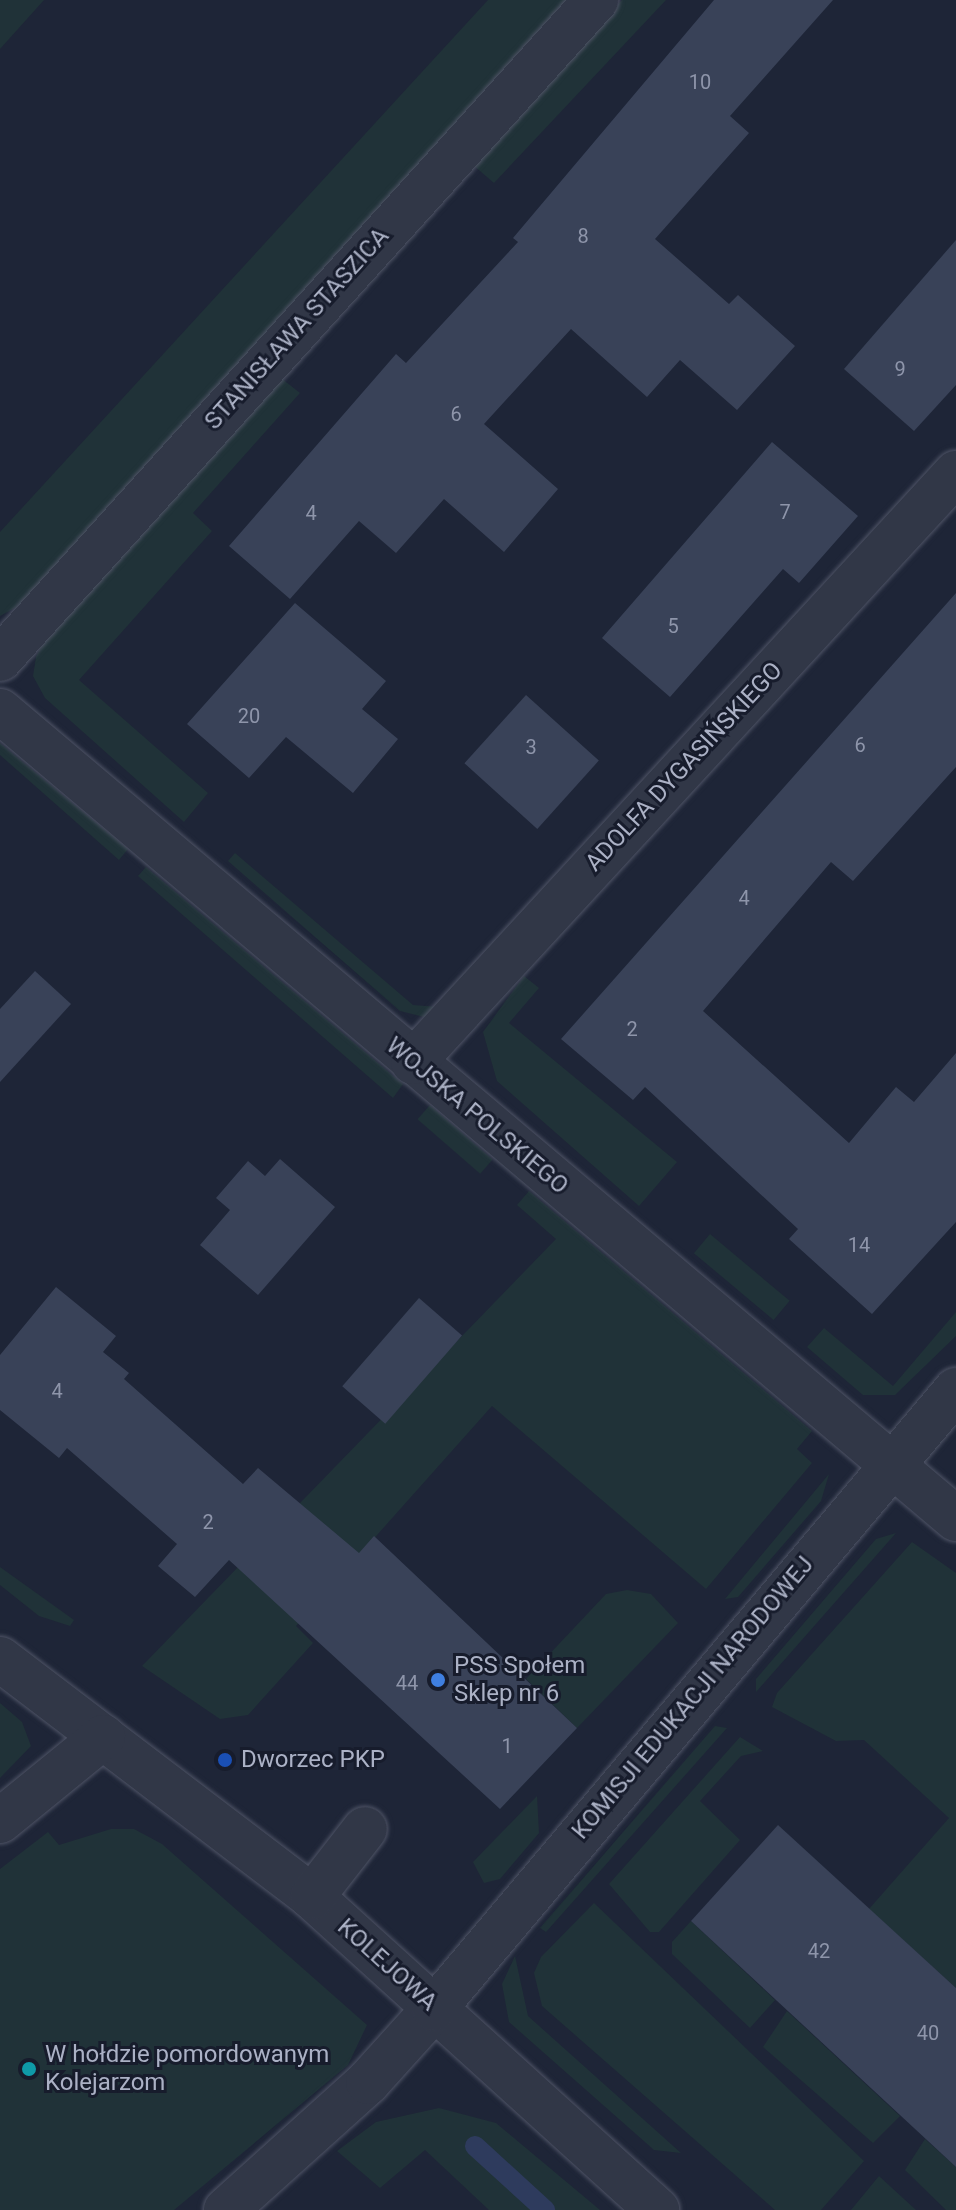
<!DOCTYPE html>
<html>
<head>
<meta charset="utf-8">
<style>
	body { margin:0 }
	#map { position:relative; width:956px; height:2210px; overflow:hidden; background:#1e2537; font-family:Roboto,sans-serif }
	div>[style] { position:absolute }
	.green>* { inset:0; background:#203238; transform-origin:0 0 }
	.stream>* { height:20px; margin:-10px; padding:0 10px; transform-origin:10px; border-radius:10px; background:#2e3b5d }
	.building>* { inset:0; background:#394258; transform-origin:0 0 }
	.roads { filter:drop-shadow(0 0 2px #4f5466) drop-shadow(0 0 2px #4f5466) }
	.minor>* { height:44px; margin:-22px; padding:0 22px; transform-origin:22px; border-radius:22px; background:#313747 }
	.dots>* { width:22px; height:22px; translate:-50% -50%; box-sizing:border-box; border:4px solid #171c2c; border-radius:50% }
	span { translate:-50% -50%; white-space:nowrap; text-align:center; line-height:1.15; -webkit-text-stroke:6px #171c2c; paint-order:stroke }
	.number-label { font-size:20px; color:#8e95aa }
	.number-label span { -webkit-text-stroke-width:0 }
	.street-label { font-size:24px; color:#abb1c5 }
	.poi-label { font-size:24px; color:#abb1c5 }
	.left { translate:0 -50%; text-align:left }
</style>
</head>
<body>
<div id="map">
	<div class="green">
		<i style="clip-path:polygon(0 0,44px 0,0 49px)"></i>
		<i style="clip-path:polygon(488px 0,566px 0,28px 601px,0 616px,0 532px)"></i>
		<i style="clip-path:polygon(622px 0,666px 0,494px 183px,473px 165px)"></i>
		<i style="clip-path:polygon(281px 378px,300px 393px,193px 513px,212px 531px,79px 680px,208px 793px,184px 822px,45px 698px,33px 676px,36px 657px,47px 634px)"></i>
		<i style="clip-path:polygon(0 743px,128px 849px,119px 860px,0 755px)"></i>
		<i style="clip-path:polygon(235px 853px,413px 1005px,439px 1007px,432px 1019px,400px 1011px,228px 861px)"></i>
		<i style="clip-path:polygon(146px 867px,403px 1084px,393px 1098px,138px 876px)"></i>
		<i style="clip-path:polygon(524px 976px,539px 988px,509px 1023px,677px 1162px,639px 1206px,497px 1081px,483px 1032px)"></i>
		<i style="left:430px;top:1105px;width:83px;height:19px;rotate:41deg"></i>
		<i style="clip-path:polygon(529px 1191px,812px 1431px,797px 1449px,812px 1463px,706px 1589px,492px 1406px,296px 1626px,313px 1643px,248px 1715px,220px 1719px,142px 1666px,556px 1239px,517px 1205px)"></i>
		<i style="left:710px;top:1234px;width:104px;height:25px;rotate:40deg"></i>
		<i style="clip-path:polygon(956px 1312px,956px 1336px,895px 1395px,863px 1395px,807px 1347px,824px 1328px,893px 1386px)"></i>
		<i style="clip-path:polygon(829px 1474px,821px 1501px,738px 1597px,725px 1599px)"></i>
		<i style="clip-path:polygon(896px 1533px,756px 1692px,756px 1679px,876px 1539px)"></i>
		<i style="clip-path:polygon(912px 1542px,956px 1573px,956px 1988px,869px 1909px,949px 1818px,864px 1740px,836px 1741px,772px 1707px,777px 1693px)"></i>
		<i style="clip-path:polygon(0 1567px,74px 1620px,70px 1626px,39px 1616px,0 1585px)"></i>
		<i style="clip-path:polygon(627px 1590px,651px 1594px,678px 1623px,577px 1728px,526px 1679px,606px 1594px)"></i>
		<i style="clip-path:polygon(0 1703px,22px 1722px,31px 1746px,0 1778px)"></i>
		<i style="clip-path:polygon(715px 1726px,727px 1728px,546px 1932px,540px 1928px)"></i>
		<i style="clip-path:polygon(740px 1737px,763px 1751px,741px 1756px,700px 1801px,740px 1840px,659px 1932px,650px 1932px,609px 1884px)"></i>
		<i style="clip-path:polygon(537px 1796px,539px 1833px,500px 1879px,484px 1883px,473px 1862px)"></i>
		<i style="clip-path:polygon(111px 1829px,134px 1829px,162px 1844px,367px 2025px,348px 2065px,174px 2210px,0 2210px,0 1869px,48px 1832px,59px 1845px)"></i>
		<i style="clip-path:polygon(594px 1903px,864px 2161px,821px 2210px,775px 2210px,542px 2006px,534px 1973px,541px 1957px)"></i>
		<i style="clip-path:polygon(691px 1921px,775px 2000px,750px 2028px,672px 1954px,672px 1942px)"></i>
		<i style="clip-path:polygon(515px 1956px,528px 2016px,681px 2153px,654px 2150px,509px 2022px,502px 1984px)"></i>
		<i style="clip-path:polygon(787px 2011px,900px 2116px,873px 2143px,763px 2047px)"></i>
		<i style="clip-path:polygon(439px 2108px,496px 2123px,600px 2210px,489px 2210px,425px 2150px,380px 2188px,337px 2151px,376px 2122px)"></i>
		<i style="clip-path:polygon(925px 2139px,956px 2167px,956px 2210px,946px 2210px,905px 2170px)"></i>
		<i style="clip-path:polygon(879px 2176px,916px 2210px,851px 2210px)"></i>
	</div>
	<div class="stream">
		<i style="left:475px;top:2146px;width:95px;rotate:42.4deg"></i>
	</div>
	<div class="building">
		<i style="clip-path:polygon(714px 0,833px 0,730px 116px,749px 133px,655px 239px,729px 304px,738px 295px,795px 346px,737px 410px,680px 360px,647px 397px,571px 329px,484px 424px,558px 489px,504px 552px,444px 499px,396px 553px,359px 521px,290px 599px,229px 546px,396px 354px,406px 363px,518px 242px,513px 238px)"></i>
		<i style="clip-path:polygon(956px 240px,956px 385px,914px 431px,844px 369px)"></i>
		<i style="clip-path:polygon(772px 442px,858px 516px,799px 583px,783px 569px,670px 697px,602px 638px)"></i>
		<i style="clip-path:polygon(956px 593px,956px 767px,853px 881px,831px 862px,703px 1011px,849px 1143px,896px 1087px,914px 1102px,956px 1053px,956px 1222px,872px 1314px,789px 1239px,798px 1229px,645px 1087px,633px 1100px,561px 1039px)"></i>
		<i style="clip-path:polygon(295px 603px,386px 681px,362px 709px,398px 739px,353px 793px,286px 737px,249px 778px,187px 724px)"></i>
		<i style="left:526px;top:695px;width:98px;height:92px;rotate:42deg"></i>
		<i style="clip-path:polygon(35px 971px,71px 1004px,0 1082px,0 1009px)"></i>
		<i style="clip-path:polygon(280px 1159px,335px 1207px,258px 1295px,200px 1245px,230px 1210px,216px 1198px,248px 1161px,265px 1176px)"></i>
		<i style="clip-path:polygon(56px 1287px,116px 1336px,103px 1352px,129px 1373px,124px 1379px,243px 1484px,258px 1468px,359px 1553px,374px 1536px,577px 1728px,500px 1809px,229px 1560px,195px 1597px,158px 1566px,177px 1544px,67px 1448px,59px 1458px,0 1410px,0 1355px)"></i>
		<i style="left:419px;top:1298px;width:57px;height:117px;rotate:41deg"></i>
		<i style="clip-path:polygon(778px 1825px,956px 1988px,956px 2167px,691px 1921px)"></i>
	</div>
	<div class="roads">
		<div class="minor">
			<i style="left:0;top:659px;width:889px;rotate:-47.87deg"></i>
			<i style="left:0;top:711px;width:1252px;rotate:40.2deg"></i>
			<i style="left:413px;top:1062px;width:801px;rotate:-47.33deg"></i>
			<i style="left:0;top:1659px;width:392px;rotate:37.3deg"></i>
			<i style="left:312px;top:1897px;width:466px;rotate:42.2deg"></i>
			<i style="left:0;top:1821px;width:133px;rotate:-39.2deg"></i>
			<i style="left:312px;top:1897px;width:86px;rotate:-52.1deg"></i>
			<i style="left:226px;top:2210px;width:191px;rotate:-42deg"></i>
			<i style="left:368px;top:2082px;width:98px;rotate:-47.9deg"></i>
			<i style="left:434px;top:2009px;width:810px;rotate:-49.86deg"></i>
		</div>
	</div>
	<div class="dots">
		<i style="left:438px;top:1680px;background:#3f7fe0"></i>
		<i style="left:225px;top:1760px;background:#1a4fb4"></i>
		<i style="left:29px;top:2069px;background:#0f9aa8"></i>
	</div>
	<div class="number-label">
		<span style="left:700px;top:82px">10</span>
		<span style="left:583px;top:236px">8</span>
		<span style="left:900px;top:369px">9</span>
		<span style="left:456px;top:414px">6</span>
		<span style="left:785px;top:512px">7</span>
		<span style="left:311px;top:513px">4</span>
		<span style="left:673px;top:626px">5</span>
		<span style="left:249px;top:716px">20</span>
		<span style="left:860px;top:745px">6</span>
		<span style="left:531px;top:747px">3</span>
		<span style="left:744px;top:898px">4</span>
		<span style="left:632px;top:1029px">2</span>
		<span style="left:859px;top:1245px">14</span>
		<span style="left:57px;top:1391px">4</span>
		<span style="left:208px;top:1522px">2</span>
		<span style="left:407px;top:1683px">44</span>
		<span style="left:507px;top:1746px">1</span>
		<span style="left:819px;top:1951px">42</span>
		<span style="left:928px;top:2033px">40</span>
	</div>
	<div class="street-label">
		<span style="left:297px;top:329px;rotate:-48deg">STANISŁAWA STASZICA</span>
		<span style="left:684px;top:767px;rotate:-47deg">ADOLFA DYGASIŃSKIEGO</span>
		<span style="left:477px;top:1116px;rotate:40deg">WOJSKA POLSKIEGO</span>
		<span style="left:693px;top:1698px;rotate:-50deg">KOMISJI EDUKACJI NARODOWEJ</span>
		<span style="left:387px;top:1965px;rotate:42deg">KOLEJOWA</span>
	</div>
	<div class="poi-label">
		<span class="left" style="left:454px;top:1680px">PSS Społem<br>Sklep nr 6</span>
		<span class="left" style="left:241px;top:1760px">Dworzec PKP</span>
		<span class="left" style="left:45px;top:2069px">W hołdzie pomordowanym<br>Kolejarzom</span>
	</div>
</div>
</body>
</html>
